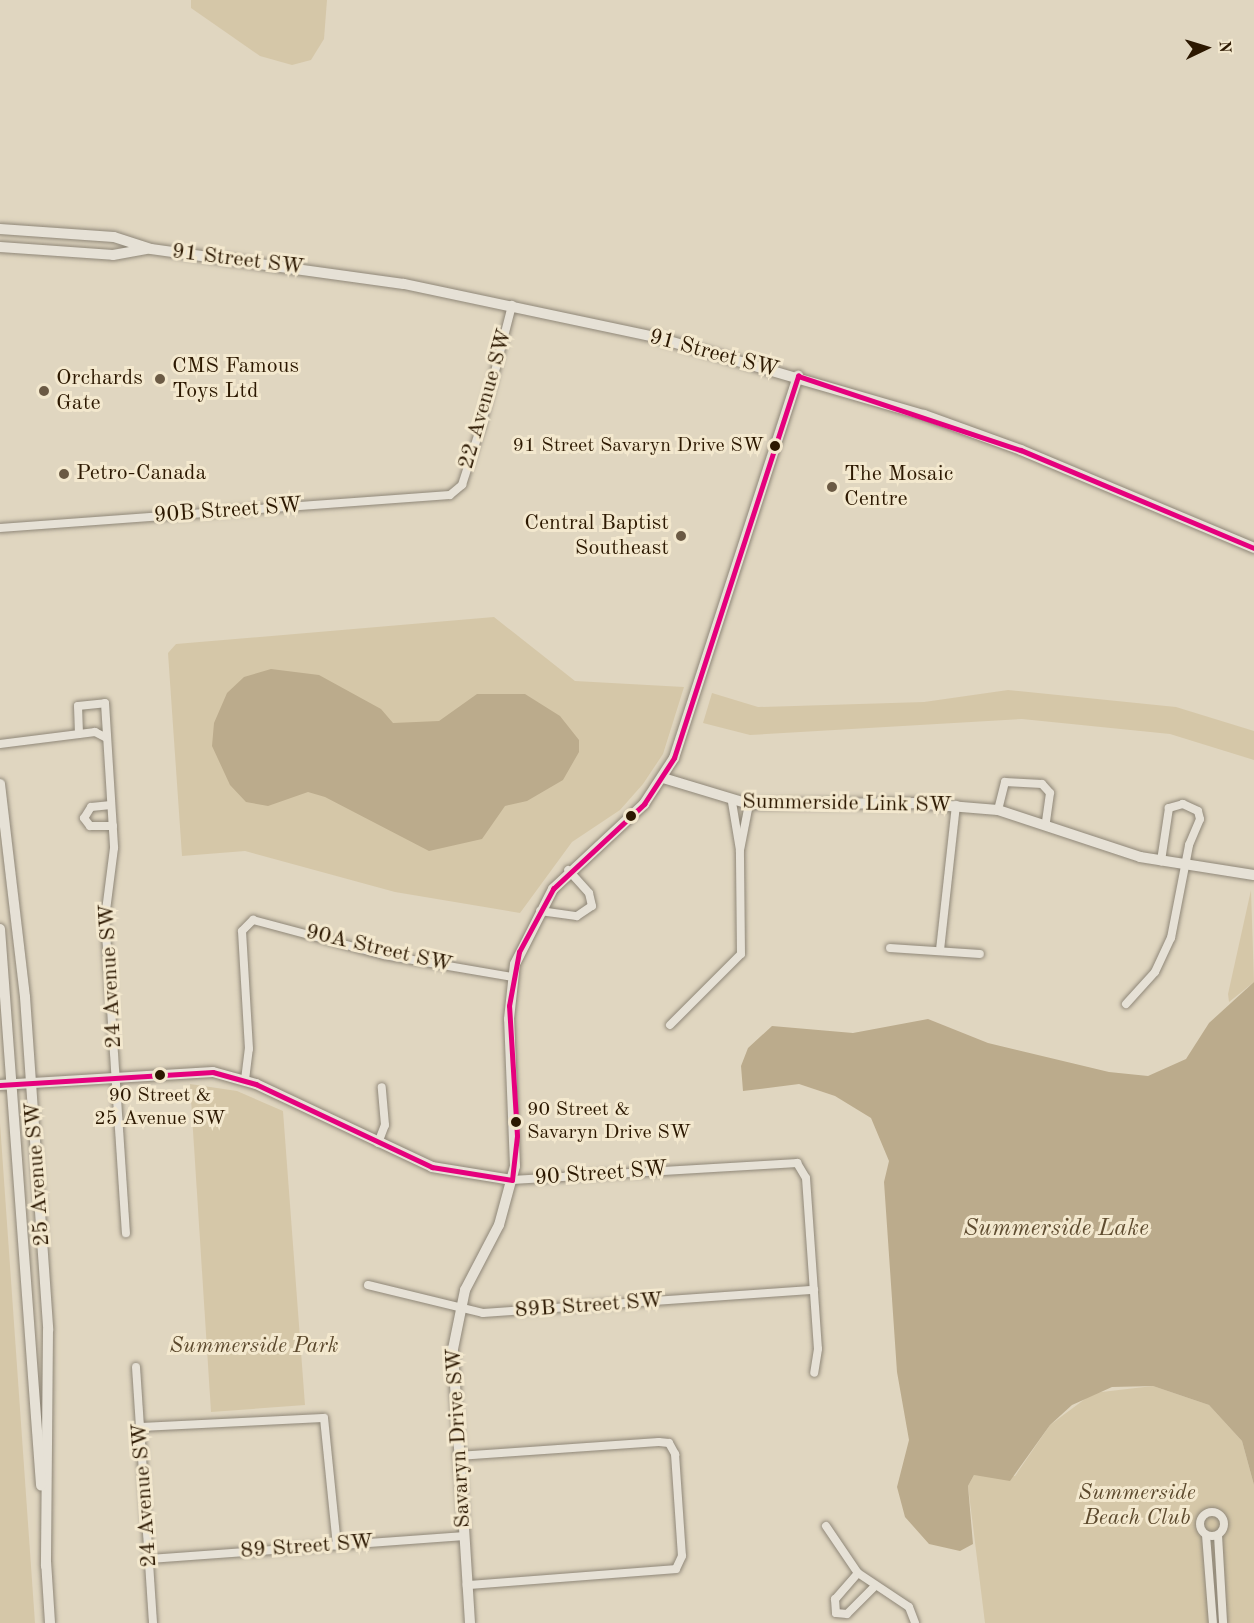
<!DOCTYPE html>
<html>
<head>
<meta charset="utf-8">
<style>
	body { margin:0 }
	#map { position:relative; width:1254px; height:1623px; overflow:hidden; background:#e0d6c0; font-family:"Old Standard TT",serif }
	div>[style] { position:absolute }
	.green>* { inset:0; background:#d5c7a8 }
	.water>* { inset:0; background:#bbab8c }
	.roads { filter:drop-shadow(0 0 2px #8f8778) drop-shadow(0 0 2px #8f8778) }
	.street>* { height:8px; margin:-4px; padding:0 4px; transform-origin:4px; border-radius:4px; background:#e6e1d6 }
	.street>.ring { margin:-4px; padding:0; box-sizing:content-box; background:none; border:8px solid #e6e1d6; border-radius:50% }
	.secondary>* { height:10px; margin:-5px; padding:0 5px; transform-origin:5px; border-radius:5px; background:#e6e1d6 }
	.bus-1>* { height:4.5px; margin:-2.25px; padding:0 2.25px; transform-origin:2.25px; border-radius:2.25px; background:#e5007d }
	.dots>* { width:16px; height:16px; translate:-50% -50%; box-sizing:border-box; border:3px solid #f3e8ce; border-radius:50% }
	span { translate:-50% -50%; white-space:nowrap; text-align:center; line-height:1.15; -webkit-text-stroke:6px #f3e8ce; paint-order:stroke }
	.bus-label { font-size:20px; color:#2c1801 }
	.right { translate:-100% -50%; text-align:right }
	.left { translate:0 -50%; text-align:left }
	.street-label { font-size:22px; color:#2c1801 }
	.poi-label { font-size:22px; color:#2c1801 }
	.park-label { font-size:22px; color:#5c492d; font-style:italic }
	.water-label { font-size:24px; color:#5f4c30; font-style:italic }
	.north { position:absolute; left:1176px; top:18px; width:60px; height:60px; -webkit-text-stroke:4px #f3e8ce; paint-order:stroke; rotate:86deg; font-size:16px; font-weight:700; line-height:24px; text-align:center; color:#2c1801 }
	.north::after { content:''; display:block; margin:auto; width:21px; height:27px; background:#2c1801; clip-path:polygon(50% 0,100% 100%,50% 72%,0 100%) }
</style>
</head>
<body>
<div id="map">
	<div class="green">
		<i style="clip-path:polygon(191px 0,327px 0,324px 39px,311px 60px,292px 65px,260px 56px,191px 8px)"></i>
		<i style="clip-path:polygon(494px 617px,575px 681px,684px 687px,663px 754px,643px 784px,620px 810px,572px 842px,520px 913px,395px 892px,245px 851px,182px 856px,168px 653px,176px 644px)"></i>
		<i style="clip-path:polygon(1008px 690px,1176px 707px,1254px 731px,1254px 760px,1170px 734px,1022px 719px,750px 735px,703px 723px,712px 693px,758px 707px,924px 702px)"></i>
		<i style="clip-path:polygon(1251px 890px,1254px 982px,1229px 1002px,1228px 994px)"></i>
		<i style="clip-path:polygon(190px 1084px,237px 1091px,283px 1111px,305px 1405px,211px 1412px)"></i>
		<i style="clip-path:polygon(0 1123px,35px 1623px,0 1623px)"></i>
		<i style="clip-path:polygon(1153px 1386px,1209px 1405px,1242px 1441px,1254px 1485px,1254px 1623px,985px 1623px,968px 1486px,974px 1475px,1015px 1476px,1050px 1425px,1093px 1393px)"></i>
	</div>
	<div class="water">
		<i style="clip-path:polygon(271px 669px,319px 675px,381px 709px,393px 723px,439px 721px,477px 694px,525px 694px,560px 716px,579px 740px,579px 752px,563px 780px,527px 801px,505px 806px,482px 839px,429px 851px,325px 797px,308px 792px,268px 806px,246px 802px,230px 785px,212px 746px,214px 723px,227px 693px,244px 677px)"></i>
		<i style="clip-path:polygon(1254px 982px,1254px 1485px,1242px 1441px,1209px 1405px,1153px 1386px,1112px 1387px,1072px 1405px,1050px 1425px,1010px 1481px,974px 1475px,968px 1486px,973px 1544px,960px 1551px,929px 1544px,905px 1517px,897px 1487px,909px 1440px,897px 1372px,884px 1182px,889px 1161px,871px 1118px,835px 1096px,799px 1084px,743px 1091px,741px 1066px,748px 1048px,772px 1026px,853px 1033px,928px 1019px,988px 1043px,1109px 1072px,1148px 1076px,1186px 1059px,1209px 1023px)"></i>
	</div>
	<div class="roads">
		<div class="street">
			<i style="left:0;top:528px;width:451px;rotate:-4.2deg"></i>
			<i style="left:450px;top:495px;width:16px;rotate:-40deg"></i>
			<i style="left:462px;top:485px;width:62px;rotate:-72.1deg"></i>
			<i style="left:481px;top:426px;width:125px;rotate:-75.6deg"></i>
			<i style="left:79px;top:734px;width:28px;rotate:-92deg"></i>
			<i style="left:78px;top:706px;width:27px;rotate:-6deg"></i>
			<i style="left:105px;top:703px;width:145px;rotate:86.4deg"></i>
			<i style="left:114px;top:848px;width:71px;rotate:97.3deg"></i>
			<i style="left:105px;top:918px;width:316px;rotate:86.2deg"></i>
			<i style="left:0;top:744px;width:96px;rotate:-7.2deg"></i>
			<i style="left:95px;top:732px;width:13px;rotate:27deg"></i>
			<i style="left:111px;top:805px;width:20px;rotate:174deg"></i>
			<i style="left:91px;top:807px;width:13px;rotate:122deg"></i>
			<i style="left:84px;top:818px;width:10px;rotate:53deg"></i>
			<i style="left:90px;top:826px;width:23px"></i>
			<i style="left:998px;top:810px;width:29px;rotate:-76deg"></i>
			<i style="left:1005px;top:782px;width:37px;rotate:3deg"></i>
			<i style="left:1042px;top:784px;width:12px;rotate:48deg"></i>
			<i style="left:1050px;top:793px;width:29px;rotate:98deg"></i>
			<i style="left:740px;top:850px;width:47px;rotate:-78.9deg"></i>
			<i style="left:540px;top:911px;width:37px;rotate:8deg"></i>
			<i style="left:577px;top:916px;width:18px;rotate:-34deg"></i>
			<i style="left:592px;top:906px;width:13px;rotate:-103deg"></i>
			<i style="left:589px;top:893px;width:31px;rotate:-132deg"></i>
			<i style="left:890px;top:948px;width:90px;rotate:3.8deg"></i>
			<i style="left:940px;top:950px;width:146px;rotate:-83.7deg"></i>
			<i style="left:1126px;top:1004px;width:43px;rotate:-47.8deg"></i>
			<i style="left:1155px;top:972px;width:38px;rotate:-65deg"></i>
			<i style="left:1171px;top:938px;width:95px;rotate:-79deg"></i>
			<i style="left:1189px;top:845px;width:28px;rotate:-67deg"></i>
			<i style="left:1200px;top:819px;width:8px;rotate:-104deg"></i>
			<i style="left:1198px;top:811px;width:17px;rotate:-155deg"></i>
			<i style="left:1183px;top:804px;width:15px;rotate:164deg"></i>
			<i style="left:1169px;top:808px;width:54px;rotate:98.6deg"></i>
			<i style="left:670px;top:1025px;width:100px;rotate:-45deg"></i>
			<i style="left:741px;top:954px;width:104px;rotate:-90.6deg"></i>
			<i style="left:740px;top:850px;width:49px;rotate:-99.5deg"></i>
			<i style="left:245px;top:1080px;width:31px;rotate:-83deg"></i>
			<i style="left:249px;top:1049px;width:118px;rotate:-93.4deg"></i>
			<i style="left:242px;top:931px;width:16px;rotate:-45deg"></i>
			<i style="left:253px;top:920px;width:136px;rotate:15deg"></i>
			<i style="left:384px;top:955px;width:131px;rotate:9.7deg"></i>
			<i style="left:378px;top:1143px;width:19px;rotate:-69deg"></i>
			<i style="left:385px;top:1125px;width:38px;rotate:-95deg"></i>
			<i style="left:512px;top:1180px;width:286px;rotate:-3.4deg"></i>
			<i style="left:797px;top:1163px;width:17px;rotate:59deg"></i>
			<i style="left:806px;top:1178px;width:171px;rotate:86deg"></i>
			<i style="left:818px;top:1349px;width:24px;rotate:99deg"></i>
			<i style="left:368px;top:1285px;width:118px;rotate:13.7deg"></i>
			<i style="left:483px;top:1313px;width:332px;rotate:-4deg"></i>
			<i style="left:136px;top:1367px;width:257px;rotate:86.2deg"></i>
			<i style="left:140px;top:1427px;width:184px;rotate:-2.8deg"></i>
			<i style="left:324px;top:1418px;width:128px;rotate:84.2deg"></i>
			<i style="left:458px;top:1456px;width:201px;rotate:-4deg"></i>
			<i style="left:659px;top:1442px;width:10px;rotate:6deg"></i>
			<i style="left:669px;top:1443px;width:13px;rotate:61deg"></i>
			<i style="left:675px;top:1454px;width:102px;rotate:86.1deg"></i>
			<i style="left:682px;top:1556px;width:14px;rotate:115deg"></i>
			<i style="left:676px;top:1569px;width:210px;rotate:175.6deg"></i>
			<i class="ring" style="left:1200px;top:1512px;width:16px;height:16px"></i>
			<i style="left:826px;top:1526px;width:57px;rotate:55.8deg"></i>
			<i style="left:858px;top:1573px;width:61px;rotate:33.7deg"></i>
			<i style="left:909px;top:1607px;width:17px;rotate:69deg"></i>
			<i style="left:1206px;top:1535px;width:88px;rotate:85.5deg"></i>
			<i style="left:1218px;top:1535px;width:88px;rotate:86.7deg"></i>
			<i style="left:150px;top:1559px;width:315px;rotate:-4.2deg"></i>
			<i style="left:858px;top:1573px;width:35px;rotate:131deg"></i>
			<i style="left:835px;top:1599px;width:14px;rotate:86deg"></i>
			<i style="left:836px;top:1613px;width:11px;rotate:5deg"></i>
			<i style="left:847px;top:1614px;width:38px;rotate:-45deg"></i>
		</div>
		<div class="secondary">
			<i style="left:0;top:229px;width:114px;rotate:4deg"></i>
			<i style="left:114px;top:237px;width:39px;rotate:18deg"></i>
			<i style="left:151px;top:249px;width:255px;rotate:7.9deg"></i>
			<i style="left:404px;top:284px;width:257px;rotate:11.9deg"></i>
			<i style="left:655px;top:337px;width:280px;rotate:16.2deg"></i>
			<i style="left:924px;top:415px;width:103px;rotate:19.8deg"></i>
			<i style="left:1021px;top:450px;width:253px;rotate:22.8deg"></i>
			<i style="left:0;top:247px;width:113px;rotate:4deg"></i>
			<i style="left:113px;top:255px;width:35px;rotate:-10deg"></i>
			<i style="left:663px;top:778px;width:90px;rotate:16.8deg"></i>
			<i style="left:749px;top:804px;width:164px;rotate:-0.3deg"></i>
			<i style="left:913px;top:803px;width:85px;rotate:4.7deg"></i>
			<i style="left:998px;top:810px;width:150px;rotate:18.3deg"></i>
			<i style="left:1140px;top:857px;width:115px;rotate:9deg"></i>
			<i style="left:0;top:784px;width:214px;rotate:83.3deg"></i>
			<i style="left:25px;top:997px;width:334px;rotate:86deg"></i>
			<i style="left:48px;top:1330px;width:236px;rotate:90.5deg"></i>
			<i style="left:0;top:929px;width:558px;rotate:85.78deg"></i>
			<i style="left:0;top:1085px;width:213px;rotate:-3.5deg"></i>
			<i style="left:213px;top:1072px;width:45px;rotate:15.6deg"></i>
			<i style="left:256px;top:1084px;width:195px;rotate:25.2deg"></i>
			<i style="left:432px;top:1167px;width:81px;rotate:9.2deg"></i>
			<i style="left:46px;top:1561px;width:62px;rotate:86.3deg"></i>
			<i style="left:470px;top:1623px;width:275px;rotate:-93.6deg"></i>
			<i style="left:453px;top:1349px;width:60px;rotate:-78.5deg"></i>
			<i style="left:465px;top:1290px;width:73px;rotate:-62.4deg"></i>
			<i style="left:499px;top:1225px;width:61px;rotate:-74.8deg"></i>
			<i style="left:515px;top:1166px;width:147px;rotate:-92.3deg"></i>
			<i style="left:509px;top:1019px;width:55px;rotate:-83.8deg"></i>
			<i style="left:515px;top:964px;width:84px;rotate:-63.1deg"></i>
			<i style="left:553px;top:889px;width:125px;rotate:-43deg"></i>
			<i style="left:644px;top:804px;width:55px;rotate:-56.9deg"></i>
			<i style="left:674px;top:758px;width:402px;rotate:-72deg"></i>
		</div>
	</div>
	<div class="bus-1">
		<i style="left:798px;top:376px;width:235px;rotate:18.4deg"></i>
		<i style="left:1021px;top:450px;width:253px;rotate:22.8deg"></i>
		<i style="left:0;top:1085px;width:213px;rotate:-3.5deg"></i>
		<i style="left:213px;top:1072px;width:45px;rotate:15.6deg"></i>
		<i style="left:256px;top:1084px;width:195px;rotate:25.2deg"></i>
		<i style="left:432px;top:1167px;width:81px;rotate:9.2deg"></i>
		<i style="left:512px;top:1180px;width:44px;rotate:-83.5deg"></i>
		<i style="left:517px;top:1136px;width:130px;rotate:-93.5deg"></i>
		<i style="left:509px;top:1006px;width:55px;rotate:-79.5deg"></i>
		<i style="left:519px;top:952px;width:72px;rotate:-61.6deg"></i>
		<i style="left:553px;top:889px;width:125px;rotate:-43deg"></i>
		<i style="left:644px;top:804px;width:55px;rotate:-56.9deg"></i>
		<i style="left:674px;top:758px;width:402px;rotate:-72deg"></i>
	</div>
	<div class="dots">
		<i style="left:160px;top:379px;background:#6b5a44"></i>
		<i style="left:44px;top:391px;background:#6b5a44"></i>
		<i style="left:775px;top:446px;background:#2c1801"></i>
		<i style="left:64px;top:474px;background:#6b5a44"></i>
		<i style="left:832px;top:487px;background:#6b5a44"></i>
		<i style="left:681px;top:536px;background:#6b5a44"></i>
		<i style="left:631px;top:816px;background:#2c1801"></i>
		<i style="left:160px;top:1075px;background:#2c1801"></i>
		<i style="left:516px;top:1122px;background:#2c1801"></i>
	</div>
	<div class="bus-label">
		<span class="right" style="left:764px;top:446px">91 Street Savaryn Drive SW</span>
		<span style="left:160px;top:1108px">90 Street &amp;<br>25 Avenue SW</span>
		<span class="left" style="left:527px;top:1122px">90 Street &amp;<br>Savaryn Drive SW</span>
	</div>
	<div class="street-label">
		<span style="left:238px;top:260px;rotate:7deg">91 Street SW</span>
		<span style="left:714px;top:354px;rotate:15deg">91 Street SW</span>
		<span style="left:486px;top:399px;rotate:-74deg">22 Avenue SW</span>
		<span style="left:228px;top:511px;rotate:-4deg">90B Street SW</span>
		<span style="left:847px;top:804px;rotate:1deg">Summerside Link SW</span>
		<span style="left:379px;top:949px;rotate:13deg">90A Street SW</span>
		<span style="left:111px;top:976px;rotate:-93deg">24 Avenue SW</span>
		<span style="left:38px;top:1174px;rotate:-94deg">25 Avenue SW</span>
		<span style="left:601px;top:1174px;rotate:-4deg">90 Street SW</span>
		<span style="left:589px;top:1306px;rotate:-4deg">89B Street SW</span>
		<span style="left:459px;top:1438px;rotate:-93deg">Savaryn Drive SW</span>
		<span style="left:145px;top:1495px;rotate:-94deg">24 Avenue SW</span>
		<span style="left:307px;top:1547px;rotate:-4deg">89 Street SW</span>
	</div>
	<div class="poi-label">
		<span class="left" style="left:172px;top:379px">CMS Famous<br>Toys Ltd</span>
		<span class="left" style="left:56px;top:391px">Orchards<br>Gate</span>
		<span class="left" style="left:76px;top:474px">Petro-Canada</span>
		<span class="left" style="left:844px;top:487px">The Mosaic<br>Centre</span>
		<span class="right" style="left:669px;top:536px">Central Baptist<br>Southeast</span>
	</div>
	<div class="park-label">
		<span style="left:254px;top:1347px">Summerside Park</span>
		<span style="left:1137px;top:1506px">Summerside<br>Beach Club</span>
	</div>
	<div class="water-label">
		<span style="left:1056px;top:1230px">Summerside Lake</span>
	</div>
	<div class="north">N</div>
</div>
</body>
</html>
